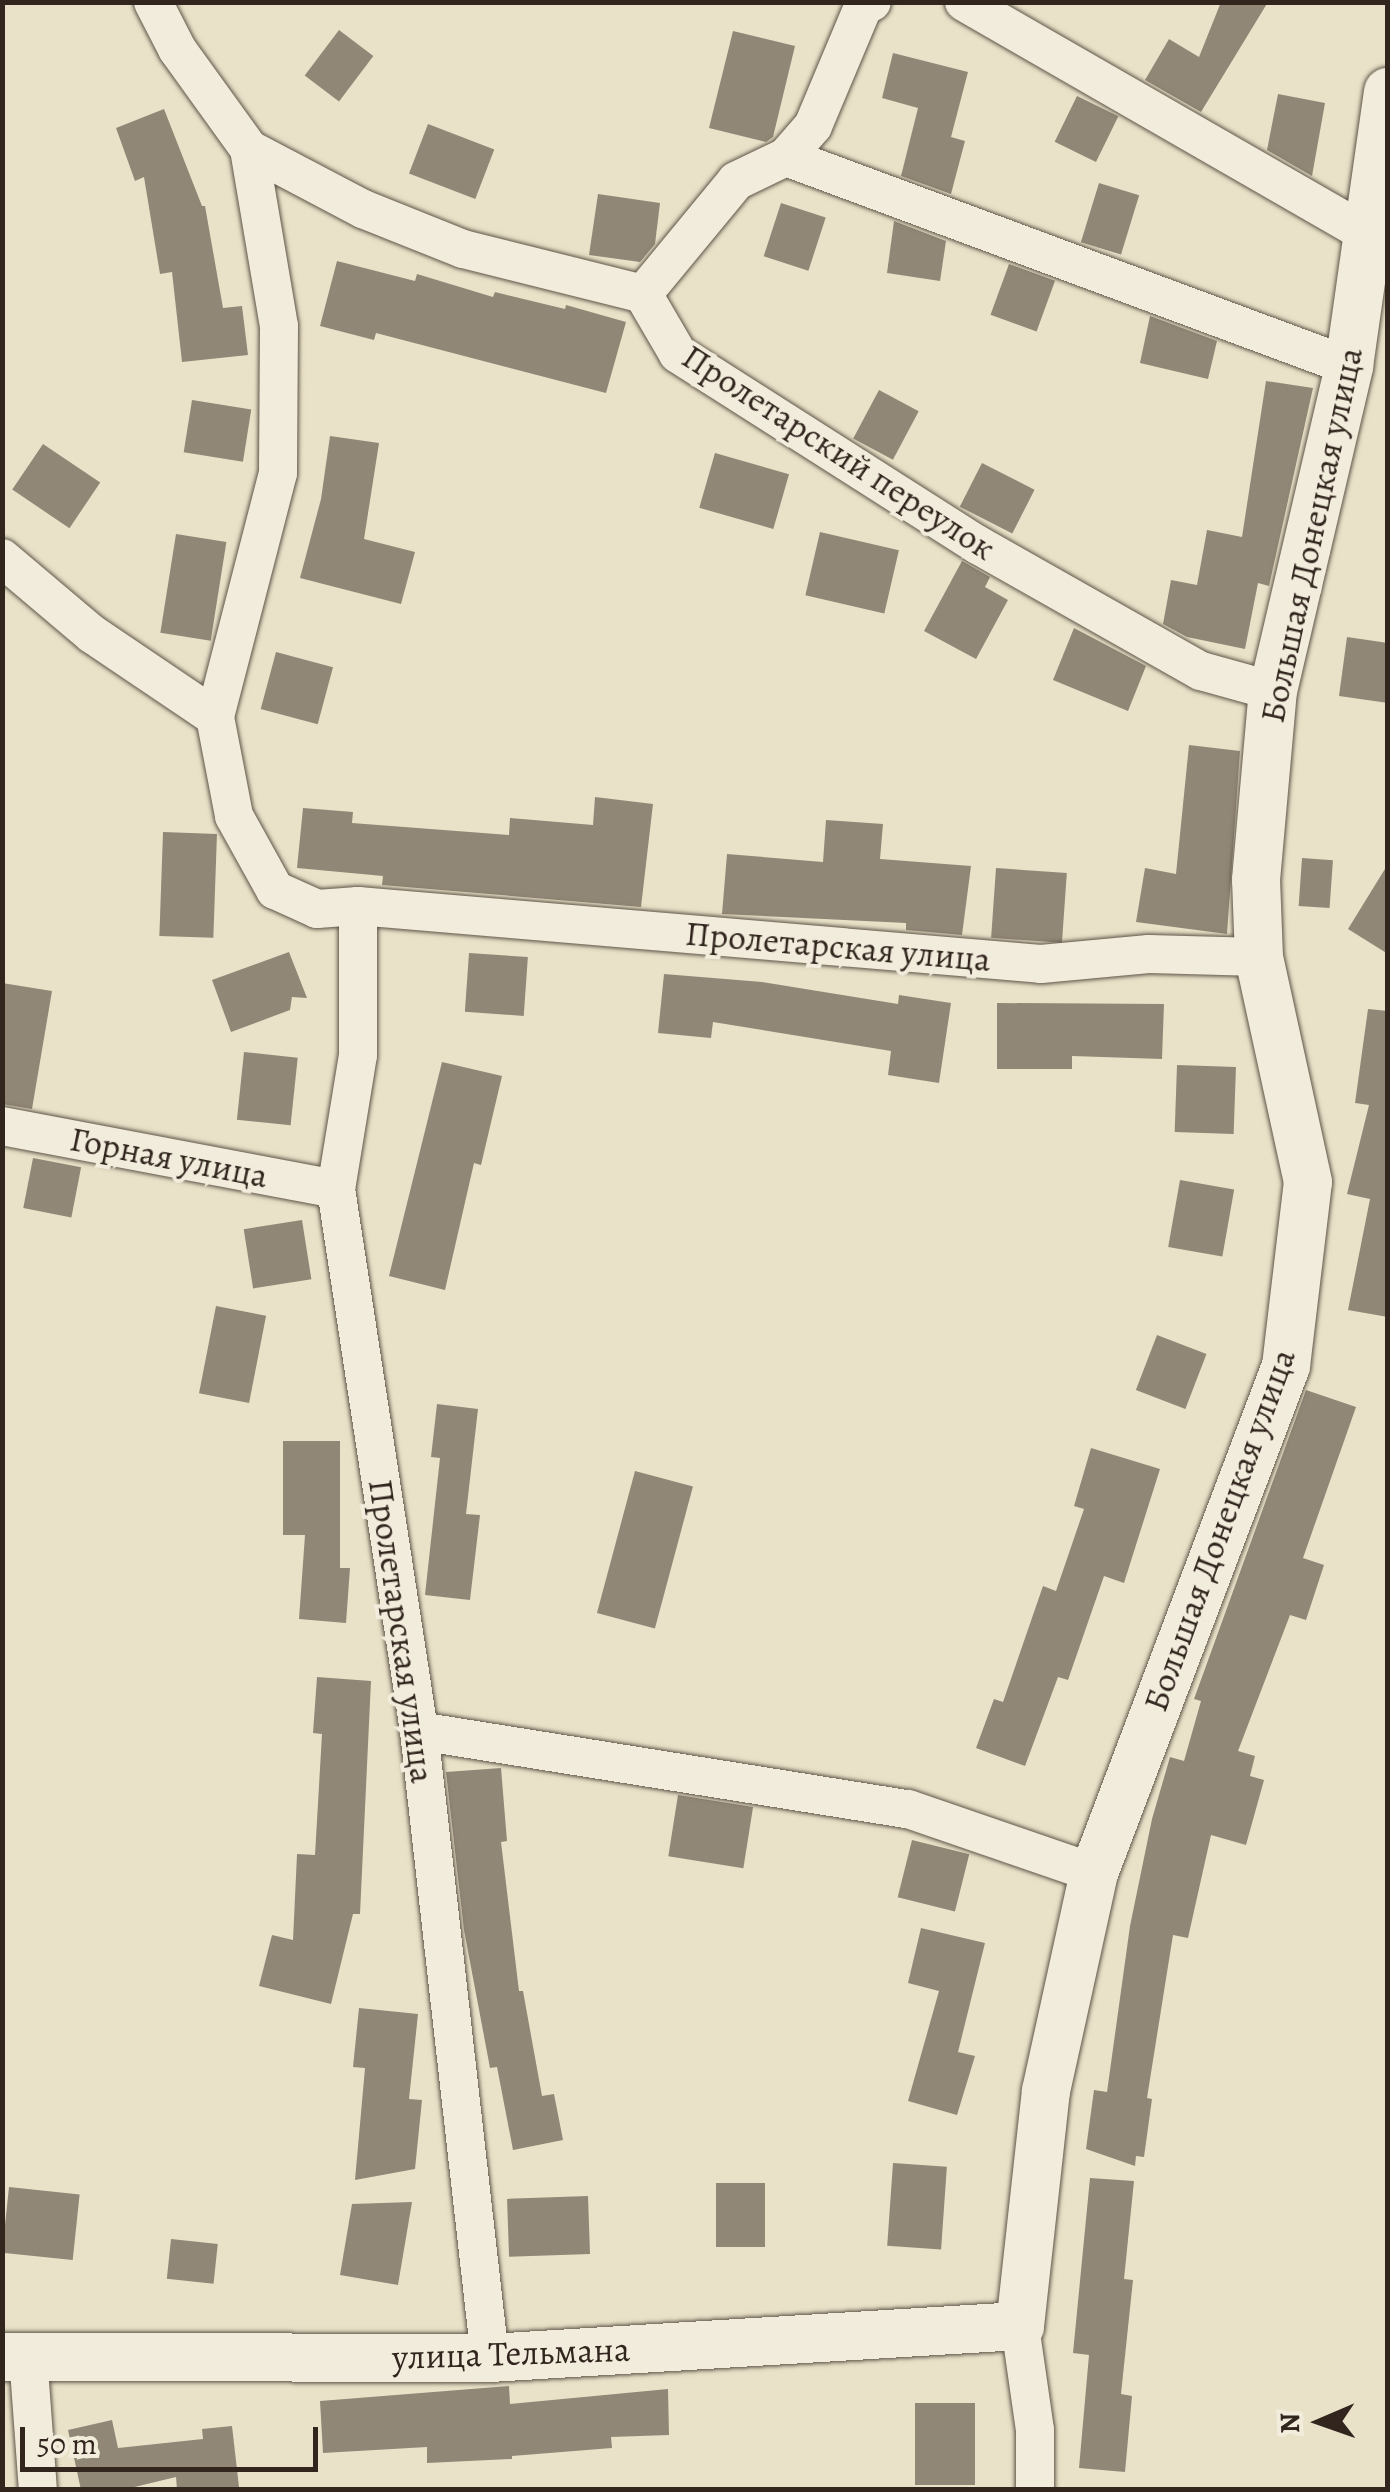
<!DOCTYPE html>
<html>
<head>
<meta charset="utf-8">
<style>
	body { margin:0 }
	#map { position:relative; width:1390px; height:2492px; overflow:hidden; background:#e9e2c8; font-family:Alegreya,serif }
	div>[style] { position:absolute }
	.building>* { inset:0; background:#918776; transform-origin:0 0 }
	.roads { filter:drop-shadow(0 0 2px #5f5448) drop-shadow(0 0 2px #5f5448) }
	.minor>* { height:38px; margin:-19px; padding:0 19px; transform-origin:19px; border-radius:19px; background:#f1ecdb }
	.tertiary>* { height:48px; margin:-24px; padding:0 24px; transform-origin:24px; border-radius:24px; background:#f1ecdb }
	span { translate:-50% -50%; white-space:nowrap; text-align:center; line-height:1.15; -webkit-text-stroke:8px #f1ecdb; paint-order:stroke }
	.street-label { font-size:35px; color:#31251e }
	.frame { position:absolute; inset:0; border:5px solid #31251e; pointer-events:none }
	.north { position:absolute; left:1270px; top:2372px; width:100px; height:100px; -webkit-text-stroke:8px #f1ecdb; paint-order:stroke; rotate:268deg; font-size:28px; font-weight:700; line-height:40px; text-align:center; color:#31251e }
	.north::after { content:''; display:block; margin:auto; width:35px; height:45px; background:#31251e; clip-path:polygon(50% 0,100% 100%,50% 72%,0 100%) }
	.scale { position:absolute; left:20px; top:2427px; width:298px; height:45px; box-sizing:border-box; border:5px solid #31251e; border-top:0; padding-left:12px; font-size:30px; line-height:35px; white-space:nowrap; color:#31251e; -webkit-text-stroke:8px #f1ecdb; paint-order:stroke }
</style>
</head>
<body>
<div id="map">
	<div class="building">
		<i style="clip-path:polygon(1221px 2px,1268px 2px,1201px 112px,1145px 80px,1169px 39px,1199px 57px)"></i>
		<i style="left:339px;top:30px;width:43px;height:57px;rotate:37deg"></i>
		<i style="clip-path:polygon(733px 31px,795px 46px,773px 137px,766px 142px,709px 128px)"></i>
		<i style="clip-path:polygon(893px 53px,968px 72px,951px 137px,965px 141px,951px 194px,901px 176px,918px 108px,882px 98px)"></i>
		<i style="clip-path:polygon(1278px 94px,1325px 103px,1312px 176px,1267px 150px)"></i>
		<i style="left:1077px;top:96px;width:46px;height:51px;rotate:26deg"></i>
		<i style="clip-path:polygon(164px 109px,202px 206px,205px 206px,223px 308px,242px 306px,248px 355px,182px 362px,172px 272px,160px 274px,144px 177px,135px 181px,116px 128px)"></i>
		<i style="left:428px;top:124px;width:71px;height:53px;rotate:21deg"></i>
		<i style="left:1099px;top:183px;width:42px;height:62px;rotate:17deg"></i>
		<i style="clip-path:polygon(598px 194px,660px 203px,655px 244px,640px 262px,589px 255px)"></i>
		<i style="left:781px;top:203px;width:47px;height:56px;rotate:18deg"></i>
		<i style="clip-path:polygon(894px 221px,946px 241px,940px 281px,887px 273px)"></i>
		<i style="clip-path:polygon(337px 261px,415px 281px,417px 274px,493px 297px,495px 292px,565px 309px,566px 305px,626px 322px,606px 393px,376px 333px,374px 340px,320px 326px)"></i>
		<i style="left:1009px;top:264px;width:49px;height:54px;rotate:20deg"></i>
		<i style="clip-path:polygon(1150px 316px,1217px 341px,1208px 379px,1140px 363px)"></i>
		<i style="clip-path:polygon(1266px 381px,1313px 388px,1269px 586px,1258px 583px,1245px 649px,1187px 637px,1163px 624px,1171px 580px,1197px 585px,1207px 530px,1242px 537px)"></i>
		<i style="left:879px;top:390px;width:45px;height:55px;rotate:28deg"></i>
		<i style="left:192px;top:400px;width:60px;height:53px;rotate:9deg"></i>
		<i style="clip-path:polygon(330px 436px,379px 443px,364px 539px,415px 552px,401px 604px,300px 578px,321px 499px)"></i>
		<i style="left:43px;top:444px;width:69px;height:55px;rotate:34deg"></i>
		<i style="left:715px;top:453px;width:77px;height:57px;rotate:16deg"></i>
		<i style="left:982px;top:463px;width:59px;height:49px;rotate:27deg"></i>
		<i style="left:820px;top:532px;width:81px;height:65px;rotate:13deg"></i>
		<i style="left:176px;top:534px;width:51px;height:100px;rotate:9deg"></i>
		<i style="clip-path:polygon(962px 561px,990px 577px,985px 587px,1008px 600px,976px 659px,924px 631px)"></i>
		<i style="clip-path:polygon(1074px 628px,1146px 666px,1128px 711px,1053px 680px)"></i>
		<i style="clip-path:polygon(1347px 637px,1388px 643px,1388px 703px,1339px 696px)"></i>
		<i style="left:276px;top:652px;width:59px;height:59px;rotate:15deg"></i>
		<i style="clip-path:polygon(1189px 745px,1240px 751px,1227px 934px,1136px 922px,1145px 868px,1176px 874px)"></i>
		<i style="clip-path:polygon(595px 797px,653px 804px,641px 907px,382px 885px,383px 876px,297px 868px,303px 808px,353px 812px,352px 823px,509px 835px,510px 818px,593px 825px)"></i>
		<i style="clip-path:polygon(826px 820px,883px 824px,880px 859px,971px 866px,962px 935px,906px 930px,906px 923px,722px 914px,727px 854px,823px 862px)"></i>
		<i style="left:163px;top:832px;width:54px;height:104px;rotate:2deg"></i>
		<i style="left:1302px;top:858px;width:31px;height:48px;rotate:4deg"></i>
		<i style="clip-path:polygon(1388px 864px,1388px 954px,1348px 929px)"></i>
		<i style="left:996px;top:868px;width:71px;height:70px;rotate:4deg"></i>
		<i style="clip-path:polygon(289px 952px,307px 998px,292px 997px,290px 1010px,231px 1032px,212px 980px)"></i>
		<i style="left:469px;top:953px;width:59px;height:59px;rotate:4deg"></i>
		<i style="clip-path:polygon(664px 974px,762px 982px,898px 1004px,899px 995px,951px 1003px,939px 1083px,888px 1075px,891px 1051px,713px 1022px,711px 1038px,658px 1033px)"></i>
		<i style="clip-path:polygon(2px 983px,52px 991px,32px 1109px,2px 1104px)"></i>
		<i style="clip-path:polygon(997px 1003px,1164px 1004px,1162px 1059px,1072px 1056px,1072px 1069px,997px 1069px)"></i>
		<i style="clip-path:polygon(1368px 1009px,1388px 1011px,1388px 1317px,1348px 1310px,1370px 1199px,1347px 1194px,1369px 1105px,1355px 1103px)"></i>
		<i style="left:244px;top:1052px;width:54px;height:68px;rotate:6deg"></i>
		<i style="clip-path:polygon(442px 1062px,502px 1076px,481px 1165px,474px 1163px,445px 1290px,389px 1276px)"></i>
		<i style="left:1177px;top:1065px;width:59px;height:67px;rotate:2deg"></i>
		<i style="left:33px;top:1158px;width:49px;height:51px;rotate:11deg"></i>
		<i style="left:1180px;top:1180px;width:55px;height:68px;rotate:10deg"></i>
		<i style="left:302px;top:1220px;width:60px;height:59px;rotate:81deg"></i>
		<i style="left:216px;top:1306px;width:51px;height:89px;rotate:11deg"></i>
		<i style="left:1157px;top:1335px;width:53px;height:59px;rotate:21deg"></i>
		<i style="clip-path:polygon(1306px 1390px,1356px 1407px,1303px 1558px,1324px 1565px,1306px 1620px,1290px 1615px,1238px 1751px,1255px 1756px,1250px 1776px,1264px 1780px,1246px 1845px,1211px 1835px,1188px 1938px,1173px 1935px,1147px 2098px,1152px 2099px,1144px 2157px,1136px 2156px,1135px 2166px,1086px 2149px,1094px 2090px,1107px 2092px,1130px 1926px,1152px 1819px,1170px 1757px,1184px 1761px,1201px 1701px,1194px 1699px)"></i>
		<i style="clip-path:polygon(437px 1404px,478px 1409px,466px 1514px,480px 1515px,470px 1600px,425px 1595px,440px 1458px,431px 1457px)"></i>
		<i style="clip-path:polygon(283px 1441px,340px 1441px,340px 1568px,350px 1568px,346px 1623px,299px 1619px,305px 1535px,283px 1535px)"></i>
		<i style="clip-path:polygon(1091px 1448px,1160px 1469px,1124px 1583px,1104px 1576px,1068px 1680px,1058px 1677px,1025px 1766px,976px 1748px,994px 1699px,1003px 1702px,1043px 1586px,1056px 1591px,1084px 1509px,1074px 1506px)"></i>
		<i style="left:635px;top:1471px;width:60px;height:147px;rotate:15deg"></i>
		<i style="clip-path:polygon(317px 1677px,371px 1681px,360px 1914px,353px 1914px,331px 2004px,259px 1986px,272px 1935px,293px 1940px,297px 1854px,315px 1855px,322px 1734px,313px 1733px)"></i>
		<i style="clip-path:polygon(501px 1768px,507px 1841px,501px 1842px,519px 1991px,523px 1991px,542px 2096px,554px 2094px,563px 2140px,513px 2150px,497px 2067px,490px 2068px,464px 1930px,446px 1772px)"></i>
		<i style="left:678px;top:1795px;width:76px;height:62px;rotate:9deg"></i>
		<i style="left:912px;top:1840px;width:59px;height:59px;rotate:14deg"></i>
		<i style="clip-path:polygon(921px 1928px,985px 1943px,958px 2052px,975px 2056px,957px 2115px,908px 2101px,939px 1991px,908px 1983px)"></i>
		<i style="clip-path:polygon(359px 2008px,418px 2014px,409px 2099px,422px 2100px,415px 2169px,355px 2180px,365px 2068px,353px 2067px)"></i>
		<i style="left:893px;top:2163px;width:54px;height:83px;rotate:4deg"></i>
		<i style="clip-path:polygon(1090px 2178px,1134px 2181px,1124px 2279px,1133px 2280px,1121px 2394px,1132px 2396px,1125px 2472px,1079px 2468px,1089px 2355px,1073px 2353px)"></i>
		<i style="left:716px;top:2183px;width:49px;height:64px"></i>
		<i style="left:9px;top:2187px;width:71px;height:66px;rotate:6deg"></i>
		<i style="left:588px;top:2196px;width:58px;height:81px;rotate:88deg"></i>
		<i style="clip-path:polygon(412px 2202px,398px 2285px,340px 2275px,352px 2204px)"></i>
		<i style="left:171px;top:2239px;width:47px;height:40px;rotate:6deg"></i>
		<i style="clip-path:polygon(509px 2386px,510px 2404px,668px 2389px,669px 2435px,611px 2437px,612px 2448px,512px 2456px,512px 2459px,427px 2463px,427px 2447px,323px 2453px,320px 2401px)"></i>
		<i style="left:915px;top:2403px;width:60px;height:82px"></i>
		<i style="clip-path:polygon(112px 2420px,118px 2448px,203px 2439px,202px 2429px,232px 2426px,239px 2487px,177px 2490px,176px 2477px,122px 2490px,81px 2490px,68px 2430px)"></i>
	</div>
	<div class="roads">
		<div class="minor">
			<i style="left:153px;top:2px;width:53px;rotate:62.9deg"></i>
			<i style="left:177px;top:49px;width:123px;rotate:54.2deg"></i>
			<i style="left:249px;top:149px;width:180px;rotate:80.4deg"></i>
			<i style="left:279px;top:326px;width:147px;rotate:90.4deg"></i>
			<i style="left:278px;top:473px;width:252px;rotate:104.5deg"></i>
			<i style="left:215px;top:717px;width:101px;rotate:79.1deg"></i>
			<i style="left:234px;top:816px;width:85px;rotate:61deg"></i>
			<i style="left:275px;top:890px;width:46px;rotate:24.3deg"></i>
			<i style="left:317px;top:909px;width:41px;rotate:-4.2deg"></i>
			<i style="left:358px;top:906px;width:149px;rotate:90deg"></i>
			<i style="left:358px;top:1055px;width:136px;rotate:99.3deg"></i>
			<i style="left:336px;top:1189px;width:548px;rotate:81.29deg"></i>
			<i style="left:419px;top:1731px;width:631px;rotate:83.54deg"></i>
			<i style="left:964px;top:2px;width:466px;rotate:29.9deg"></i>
			<i style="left:249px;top:149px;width:129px;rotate:27.8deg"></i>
			<i style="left:363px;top:209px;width:108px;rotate:21.8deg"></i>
			<i style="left:463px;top:249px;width:186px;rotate:14deg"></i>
			<i style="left:643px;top:294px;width:69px;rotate:59.7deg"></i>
			<i style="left:678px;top:354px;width:356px;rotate:32.5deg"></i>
			<i style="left:978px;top:545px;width:256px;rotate:29.5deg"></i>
			<i style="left:1201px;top:671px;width:75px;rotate:15.5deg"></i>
			<i style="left:786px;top:157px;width:601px;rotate:20.37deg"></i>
			<i style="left:643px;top:294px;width:146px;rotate:-50.5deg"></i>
			<i style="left:736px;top:181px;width:55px;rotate:-25.6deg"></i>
			<i style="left:786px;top:157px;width:41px;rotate:-48.9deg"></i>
			<i style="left:813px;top:126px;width:129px;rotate:-67.2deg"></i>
			<i style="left:863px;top:7px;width:10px;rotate:-29deg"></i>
			<i style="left:2px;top:558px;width:118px;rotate:40.2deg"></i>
			<i style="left:92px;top:634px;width:148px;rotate:34deg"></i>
			<i style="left:358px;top:906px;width:685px;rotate:4.85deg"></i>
			<i style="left:1041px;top:964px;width:108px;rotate:-5.3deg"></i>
			<i style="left:1149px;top:954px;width:110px;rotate:1.6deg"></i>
			<i style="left:2px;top:1126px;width:340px;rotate:10.7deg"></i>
			<i style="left:419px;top:1731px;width:495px;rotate:9.1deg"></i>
			<i style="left:908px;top:1809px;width:197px;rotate:19deg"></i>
			<i style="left:1020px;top:2326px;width:105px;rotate:81.8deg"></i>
			<i style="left:1035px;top:2430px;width:60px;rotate:90deg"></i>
			<i style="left:28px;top:2355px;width:135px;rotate:85.8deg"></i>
		</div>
		<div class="tertiary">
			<i style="left:2px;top:2357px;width:488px;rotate:0.1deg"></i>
			<i style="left:490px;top:2358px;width:531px;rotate:-3.46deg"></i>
			<i style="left:1020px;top:2326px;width:236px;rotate:-83.7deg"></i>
			<i style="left:1046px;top:2091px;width:223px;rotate:-77.6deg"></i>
			<i style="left:1094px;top:1873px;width:542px;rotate:-69.26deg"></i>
			<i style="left:1286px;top:1366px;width:185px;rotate:-83.2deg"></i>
			<i style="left:1308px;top:1182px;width:230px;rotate:-102.3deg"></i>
			<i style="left:1259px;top:957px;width:77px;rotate:-92.2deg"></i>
			<i style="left:1256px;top:880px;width:190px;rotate:-84.9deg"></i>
			<i style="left:1273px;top:691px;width:334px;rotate:-76.8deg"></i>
			<i style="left:1349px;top:366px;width:277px;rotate:-81.9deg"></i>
		</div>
	</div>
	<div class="street-label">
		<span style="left:839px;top:452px;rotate:33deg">Пролетарский переулок</span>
		<span style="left:1311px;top:535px;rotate:-78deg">Большая Донецкая улица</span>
		<span style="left:838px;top:946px;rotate:5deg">Пролетарская улица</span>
		<span style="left:169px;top:1157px;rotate:11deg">Горная улица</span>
		<span style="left:1219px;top:1530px;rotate:-70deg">Большая Донецкая улица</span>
		<span style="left:402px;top:1631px;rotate:82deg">Пролетарская улица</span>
		<span style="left:511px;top:2353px;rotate:-2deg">улица Тельмана</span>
	</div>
	<div class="frame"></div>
	<div class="north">N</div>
	<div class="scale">50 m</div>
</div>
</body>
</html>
